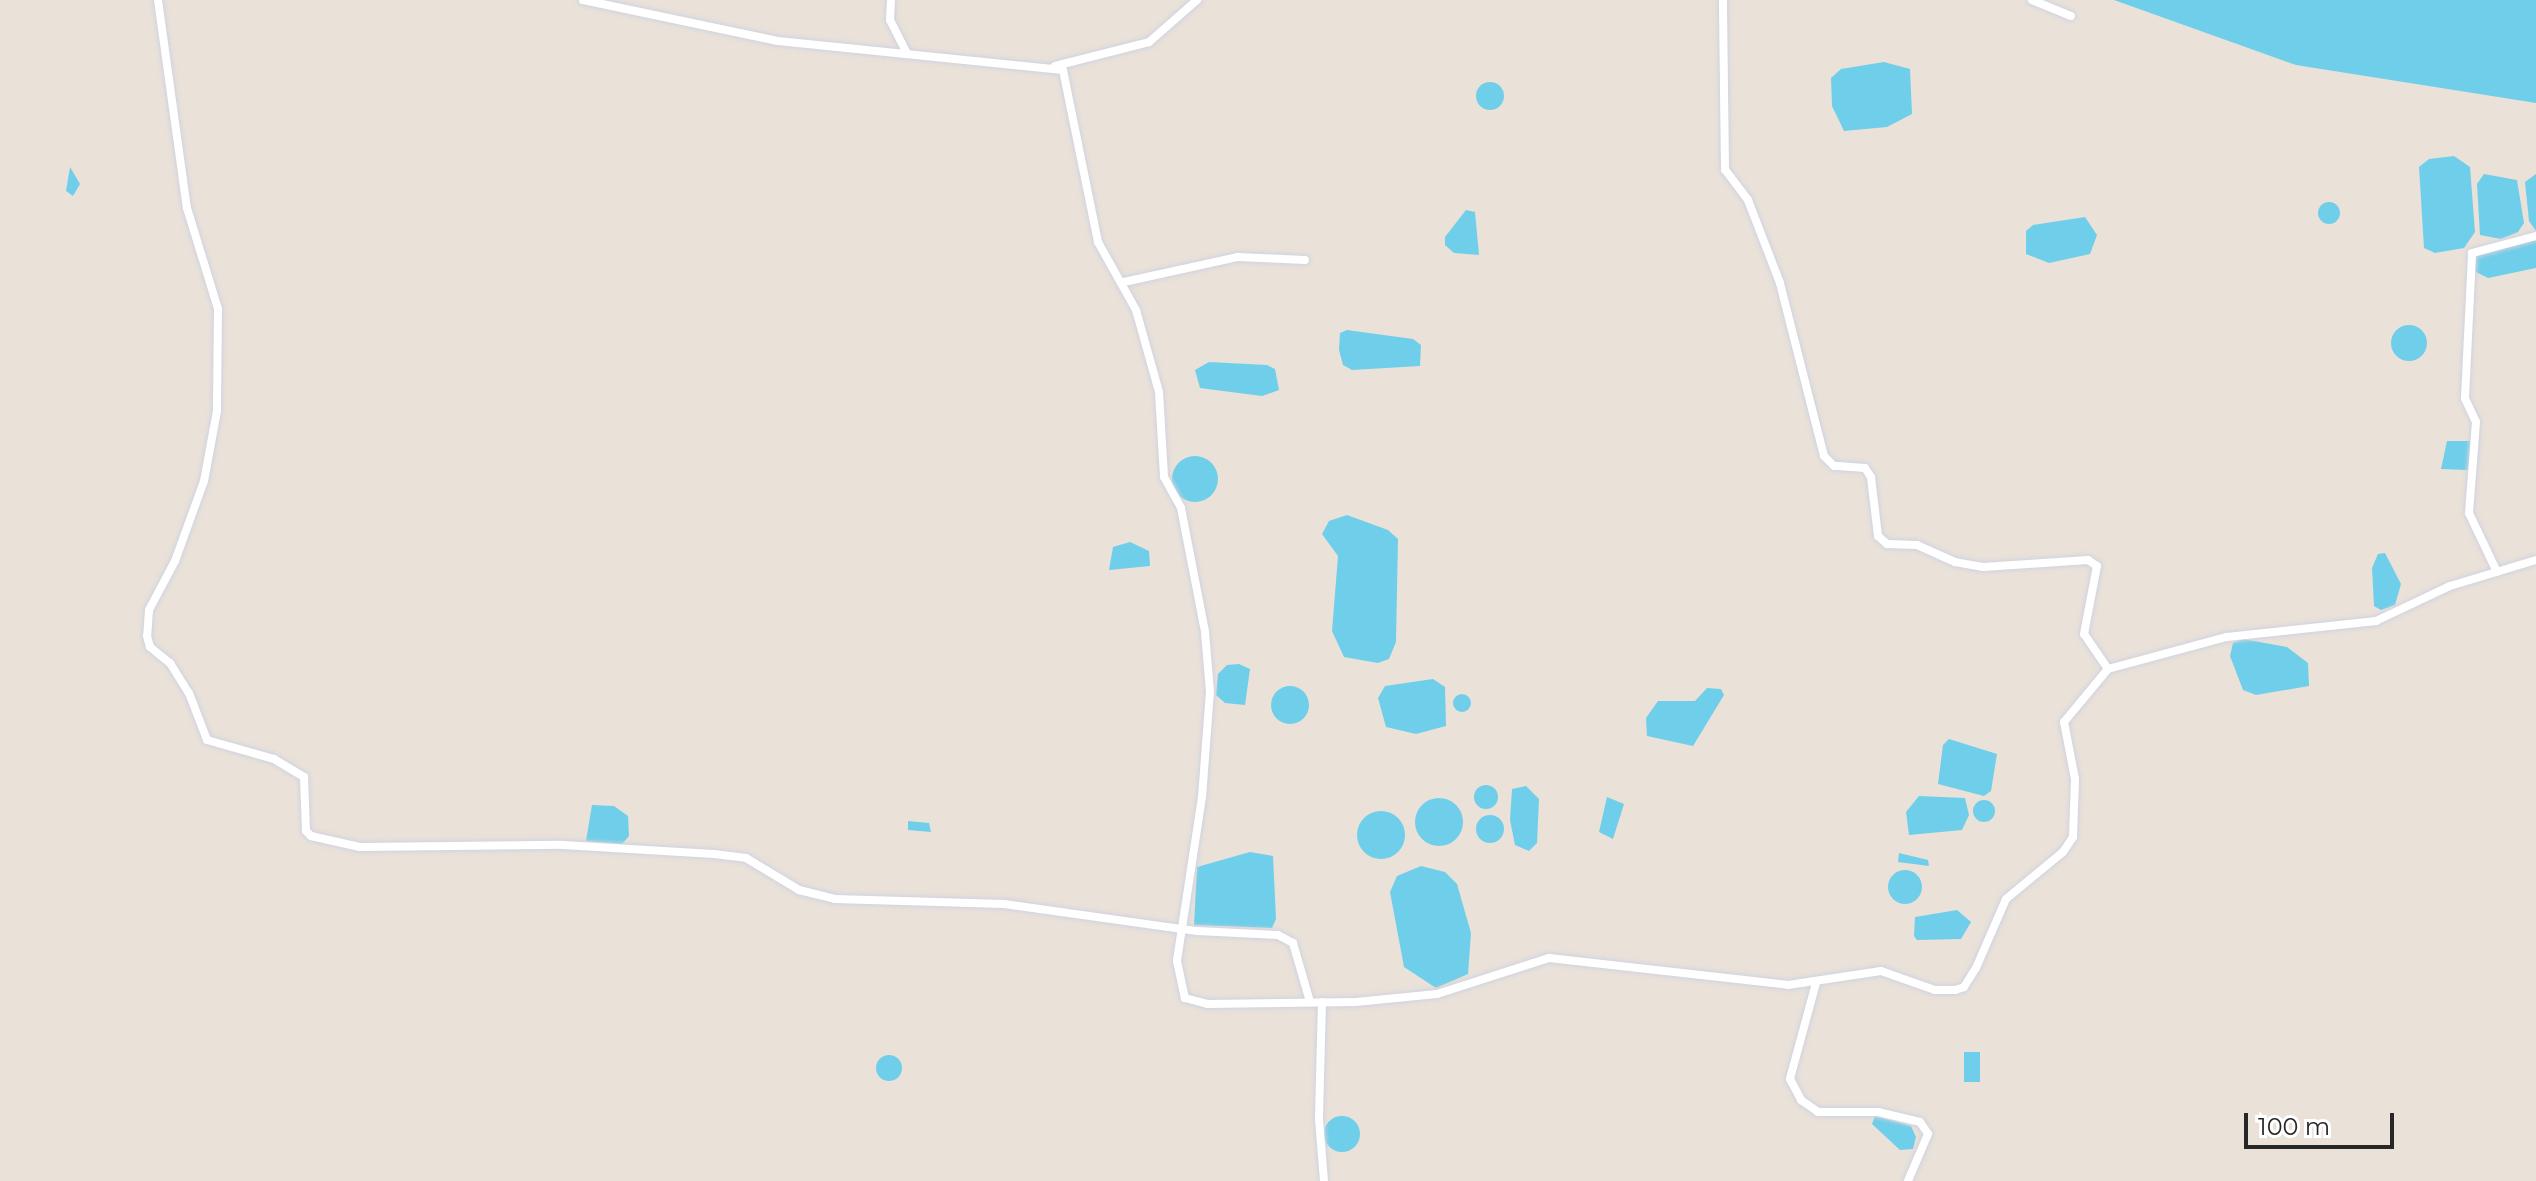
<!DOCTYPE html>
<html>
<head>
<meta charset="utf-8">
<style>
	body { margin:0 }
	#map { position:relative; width:2536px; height:1181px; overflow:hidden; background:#eae2d9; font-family:Montserrat,sans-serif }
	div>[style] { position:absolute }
	.water>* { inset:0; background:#6fcee9; transform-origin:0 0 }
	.round { border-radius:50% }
	.roads { filter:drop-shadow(0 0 2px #cfd3e0) drop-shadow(0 0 2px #cfd3e0) }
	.minor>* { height:8px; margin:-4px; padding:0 4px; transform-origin:4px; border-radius:4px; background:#fff }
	span { translate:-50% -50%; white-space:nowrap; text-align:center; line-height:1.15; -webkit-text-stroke:7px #fff; paint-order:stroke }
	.scale { position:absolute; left:2244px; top:1113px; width:150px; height:36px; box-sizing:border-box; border:4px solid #272727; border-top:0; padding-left:10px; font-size:24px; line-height:28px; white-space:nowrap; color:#272727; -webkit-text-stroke:6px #fff; paint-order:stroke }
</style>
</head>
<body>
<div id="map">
	<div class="water">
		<i style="clip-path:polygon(2114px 0,2536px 0,2536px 103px,2296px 65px)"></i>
		<i style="clip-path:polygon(1884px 62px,1910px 69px,1912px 114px,1887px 127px,1844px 131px,1832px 106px,1831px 78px,1841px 69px)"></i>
		<i class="round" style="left:1476px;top:82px;width:28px;height:28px"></i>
		<i style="clip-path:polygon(2454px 156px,2470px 167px,2475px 232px,2464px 248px,2435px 253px,2424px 248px,2419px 167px,2429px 159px)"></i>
		<i style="clip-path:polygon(70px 167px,80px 184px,73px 196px,66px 191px)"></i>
		<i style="clip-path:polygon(2484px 174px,2517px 180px,2524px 223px,2518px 232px,2501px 239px,2480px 235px,2477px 184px)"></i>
		<i style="clip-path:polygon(2536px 174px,2536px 231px,2529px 221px,2525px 182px)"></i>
		<i class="round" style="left:2318px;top:202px;width:22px;height:22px"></i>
		<i style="clip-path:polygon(1466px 210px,1475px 212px,1479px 255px,1454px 253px,1445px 245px,1445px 237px)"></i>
		<i style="clip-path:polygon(2085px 217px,2097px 235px,2090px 254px,2049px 263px,2026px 254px,2026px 231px,2033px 225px)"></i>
		<i style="clip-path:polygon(2530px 240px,2536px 241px,2536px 268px,2488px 278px,2472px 270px,2475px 257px,2484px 251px)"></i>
		<i class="round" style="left:2391px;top:325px;width:36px;height:36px"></i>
		<i style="clip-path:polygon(1347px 330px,1413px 339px,1421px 345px,1420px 366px,1352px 370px,1343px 365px,1339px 350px,1340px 333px)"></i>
		<i style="clip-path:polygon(1209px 362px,1267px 365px,1275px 369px,1279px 390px,1262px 396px,1200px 388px,1195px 370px)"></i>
		<i style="clip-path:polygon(2447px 441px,2473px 441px,2468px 470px,2441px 469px)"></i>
		<i class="round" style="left:1172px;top:456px;width:46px;height:46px"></i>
		<i style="clip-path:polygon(1347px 515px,1388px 530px,1398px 539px,1396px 642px,1389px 659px,1378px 663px,1344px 657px,1332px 631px,1338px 556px,1322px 534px,1329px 521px)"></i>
		<i style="clip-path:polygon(1130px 542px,1149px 551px,1150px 566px,1109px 570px,1113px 547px)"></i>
		<i style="clip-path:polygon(2385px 553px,2401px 584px,2395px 605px,2381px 610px,2374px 606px,2372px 568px,2378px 554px)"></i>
		<i style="clip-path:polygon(2243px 639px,2287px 647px,2308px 663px,2309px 686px,2256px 695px,2243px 690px,2230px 656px,2233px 643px)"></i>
		<i style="clip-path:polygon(1239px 664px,1250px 669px,1245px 705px,1225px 703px,1216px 695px,1218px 674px,1227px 665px)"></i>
		<i style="clip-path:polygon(1433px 679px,1445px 687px,1446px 726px,1416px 734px,1386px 727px,1378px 698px,1385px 686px)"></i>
		<i class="round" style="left:1271px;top:686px;width:38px;height:38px"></i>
		<i style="clip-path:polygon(1707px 688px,1721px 689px,1724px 695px,1693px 746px,1647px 736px,1646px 718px,1658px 701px,1695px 701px)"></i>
		<i class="round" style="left:1453px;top:694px;width:18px;height:18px"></i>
		<i style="clip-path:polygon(1949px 739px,1997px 754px,1991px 791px,1984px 796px,1938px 784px,1943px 745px)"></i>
		<i class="round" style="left:1474px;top:785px;width:24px;height:24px"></i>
		<i style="clip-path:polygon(1526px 786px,1539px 799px,1537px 843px,1529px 851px,1515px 845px,1510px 820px,1512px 789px)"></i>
		<i style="clip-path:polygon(1919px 796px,1965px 798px,1969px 815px,1962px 830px,1909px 835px,1906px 812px)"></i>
		<i style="clip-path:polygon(1607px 797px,1624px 804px,1613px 839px,1599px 832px)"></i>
		<i class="round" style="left:1415px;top:798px;width:48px;height:48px"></i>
		<i class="round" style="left:1973px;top:800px;width:22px;height:22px"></i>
		<i style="clip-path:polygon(592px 805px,614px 806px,628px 816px,629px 836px,622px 844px,586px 841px)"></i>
		<i class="round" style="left:1357px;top:811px;width:48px;height:48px"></i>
		<i class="round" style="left:1476px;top:815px;width:28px;height:28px"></i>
		<i style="clip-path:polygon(908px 821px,929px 823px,931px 832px,908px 830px)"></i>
		<i style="clip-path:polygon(1250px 852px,1273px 856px,1276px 919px,1272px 928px,1194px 925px,1197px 867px)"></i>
		<i style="clip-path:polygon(1899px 853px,1928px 860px,1929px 866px,1898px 862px)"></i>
		<i style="clip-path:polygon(1421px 866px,1445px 872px,1457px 884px,1471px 933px,1468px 974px,1436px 988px,1404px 967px,1390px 892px,1397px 876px)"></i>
		<i class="round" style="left:1888px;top:870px;width:34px;height:34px"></i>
		<i style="clip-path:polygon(1957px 910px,1971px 922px,1961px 939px,1917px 940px,1914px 936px,1915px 917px)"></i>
		<i style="left:1964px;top:1052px;width:16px;height:30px"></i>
		<i class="round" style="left:876px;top:1055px;width:26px;height:26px"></i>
		<i style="clip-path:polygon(1875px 1116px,1911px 1126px,1916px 1137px,1913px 1149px,1900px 1150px,1872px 1124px)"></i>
		<i class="round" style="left:1324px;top:1116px;width:36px;height:36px"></i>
	</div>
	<div class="roads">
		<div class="minor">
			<i style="left:158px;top:0;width:210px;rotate:82.1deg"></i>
			<i style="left:187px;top:208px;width:106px;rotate:72.9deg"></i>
			<i style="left:218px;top:309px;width:102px;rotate:90.6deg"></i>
			<i style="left:217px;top:411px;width:71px;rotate:100.5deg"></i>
			<i style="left:204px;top:481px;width:85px;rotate:109.9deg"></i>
			<i style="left:175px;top:561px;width:55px;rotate:118deg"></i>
			<i style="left:149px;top:610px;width:26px;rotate:94deg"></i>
			<i style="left:147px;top:636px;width:11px;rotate:75deg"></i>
			<i style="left:150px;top:647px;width:26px;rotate:39deg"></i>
			<i style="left:170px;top:663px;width:36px;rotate:58deg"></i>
			<i style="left:189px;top:693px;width:50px;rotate:69deg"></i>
			<i style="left:207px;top:740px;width:70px;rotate:15.8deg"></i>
			<i style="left:274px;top:759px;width:35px;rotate:31deg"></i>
			<i style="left:304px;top:777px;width:54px;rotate:87.9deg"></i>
			<i style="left:306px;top:831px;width:7px;rotate:45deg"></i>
			<i style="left:311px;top:836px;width:50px;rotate:12.7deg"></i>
			<i style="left:360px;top:847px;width:203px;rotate:-0.6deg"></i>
			<i style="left:563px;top:845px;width:151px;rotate:3.4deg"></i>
			<i style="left:714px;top:854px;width:32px;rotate:7deg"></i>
			<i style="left:746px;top:858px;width:62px;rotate:31.1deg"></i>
			<i style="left:799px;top:890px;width:37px;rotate:14deg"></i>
			<i style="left:835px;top:899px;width:169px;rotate:1.7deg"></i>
			<i style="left:1004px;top:904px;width:195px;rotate:8deg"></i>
			<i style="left:1197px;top:931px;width:81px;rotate:2.8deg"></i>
			<i style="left:1278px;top:935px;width:17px;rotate:28deg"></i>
			<i style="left:1293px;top:943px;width:61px;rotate:73.9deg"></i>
			<i style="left:583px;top:0;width:199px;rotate:11.9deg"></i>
			<i style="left:778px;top:41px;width:286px;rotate:5.8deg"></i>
			<i style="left:1063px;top:70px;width:176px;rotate:78.5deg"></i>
			<i style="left:1098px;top:242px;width:78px;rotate:60.8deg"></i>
			<i style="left:1136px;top:310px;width:85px;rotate:74.3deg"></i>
			<i style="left:1159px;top:392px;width:85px;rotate:86.6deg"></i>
			<i style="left:1164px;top:477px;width:35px;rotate:61deg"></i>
			<i style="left:1181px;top:508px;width:126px;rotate:79deg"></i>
			<i style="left:1205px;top:632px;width:59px;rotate:85.2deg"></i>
			<i style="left:1210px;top:691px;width:106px;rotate:94.3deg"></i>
			<i style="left:1202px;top:797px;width:166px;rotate:98.7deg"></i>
			<i style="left:1177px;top:961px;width:38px;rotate:78deg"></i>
			<i style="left:1185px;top:998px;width:23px;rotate:15deg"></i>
			<i style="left:1207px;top:1004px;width:149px;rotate:-0.8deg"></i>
			<i style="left:1356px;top:1002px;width:81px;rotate:-5.6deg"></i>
			<i style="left:1437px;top:994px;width:118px;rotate:-17.8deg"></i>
			<i style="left:1549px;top:958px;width:241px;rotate:6.4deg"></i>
			<i style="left:1788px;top:985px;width:94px;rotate:-8.6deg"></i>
			<i style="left:1881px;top:971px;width:57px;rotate:19.4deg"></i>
			<i style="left:1935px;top:990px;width:20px"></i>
			<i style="left:1955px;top:990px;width:9px;rotate:-18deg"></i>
			<i style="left:1964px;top:987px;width:22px;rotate:-58deg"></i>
			<i style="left:1976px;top:968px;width:75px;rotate:-66.5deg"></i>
			<i style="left:2006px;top:899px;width:74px;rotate:-39.5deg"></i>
			<i style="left:2063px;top:852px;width:18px;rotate:-56deg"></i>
			<i style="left:2073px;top:837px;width:58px;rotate:-88deg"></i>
			<i style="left:2075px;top:779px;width:58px;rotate:-100.9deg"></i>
			<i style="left:2064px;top:722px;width:69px;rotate:-50.3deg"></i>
			<i style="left:2108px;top:669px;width:42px;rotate:-124.4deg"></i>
			<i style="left:2084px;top:634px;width:69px;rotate:-79.2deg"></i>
			<i style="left:2097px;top:566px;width:11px;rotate:-146deg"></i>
			<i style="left:2088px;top:560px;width:105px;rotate:176.2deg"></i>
			<i style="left:1983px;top:567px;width:28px;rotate:-170deg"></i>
			<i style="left:1955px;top:562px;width:42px;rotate:-155.9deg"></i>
			<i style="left:1917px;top:545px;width:30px;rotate:-178deg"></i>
			<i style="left:1887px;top:544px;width:12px;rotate:-138deg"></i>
			<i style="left:1878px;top:536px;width:59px;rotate:-96.8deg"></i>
			<i style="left:1871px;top:477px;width:11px;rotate:-124deg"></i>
			<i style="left:1865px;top:468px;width:31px;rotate:-176deg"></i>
			<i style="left:1834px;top:466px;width:14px;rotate:-135deg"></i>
			<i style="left:1824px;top:456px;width:179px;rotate:-104.3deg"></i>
			<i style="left:1780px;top:283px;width:89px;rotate:-111.1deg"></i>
			<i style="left:1748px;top:200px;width:38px;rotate:-127deg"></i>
			<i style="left:1725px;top:170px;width:170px;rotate:-90.7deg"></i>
			<i style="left:891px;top:0;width:20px;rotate:93deg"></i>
			<i style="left:890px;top:20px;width:37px;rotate:63deg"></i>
			<i style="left:2032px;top:0;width:42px;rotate:22.3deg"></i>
			<i style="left:1055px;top:66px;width:97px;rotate:-14.3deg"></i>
			<i style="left:1149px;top:42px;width:64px;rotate:-41.2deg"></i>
			<i style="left:1124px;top:282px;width:117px;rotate:-12.4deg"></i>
			<i style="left:1238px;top:257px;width:67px;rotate:2.6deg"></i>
			<i style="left:2497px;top:572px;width:65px;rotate:-115.4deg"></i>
			<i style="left:2469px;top:513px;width:91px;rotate:-85.6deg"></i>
			<i style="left:2476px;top:422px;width:26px;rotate:-115deg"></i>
			<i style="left:2465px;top:398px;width:145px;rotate:-87.2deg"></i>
			<i style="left:2472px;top:253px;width:66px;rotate:-14.9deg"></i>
			<i style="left:2108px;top:669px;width:123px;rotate:-15.1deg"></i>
			<i style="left:2227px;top:637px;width:150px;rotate:-6.1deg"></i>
			<i style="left:2376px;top:621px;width:82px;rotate:-25.3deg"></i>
			<i style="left:2450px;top:586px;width:90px;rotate:-16.8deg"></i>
			<i style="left:1816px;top:983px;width:99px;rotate:105.2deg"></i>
			<i style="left:1790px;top:1079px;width:24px;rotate:62deg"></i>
			<i style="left:1801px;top:1100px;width:21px;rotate:35deg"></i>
			<i style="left:1818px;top:1112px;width:60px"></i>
			<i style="left:1878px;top:1112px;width:43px;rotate:13.4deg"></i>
			<i style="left:1920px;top:1122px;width:14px;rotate:56deg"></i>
			<i style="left:1928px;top:1134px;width:51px;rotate:113.1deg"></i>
			<i style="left:1322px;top:1002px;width:117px;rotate:91.5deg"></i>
			<i style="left:1319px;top:1119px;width:62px;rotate:85.4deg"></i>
		</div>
	</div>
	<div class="scale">100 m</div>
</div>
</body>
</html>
